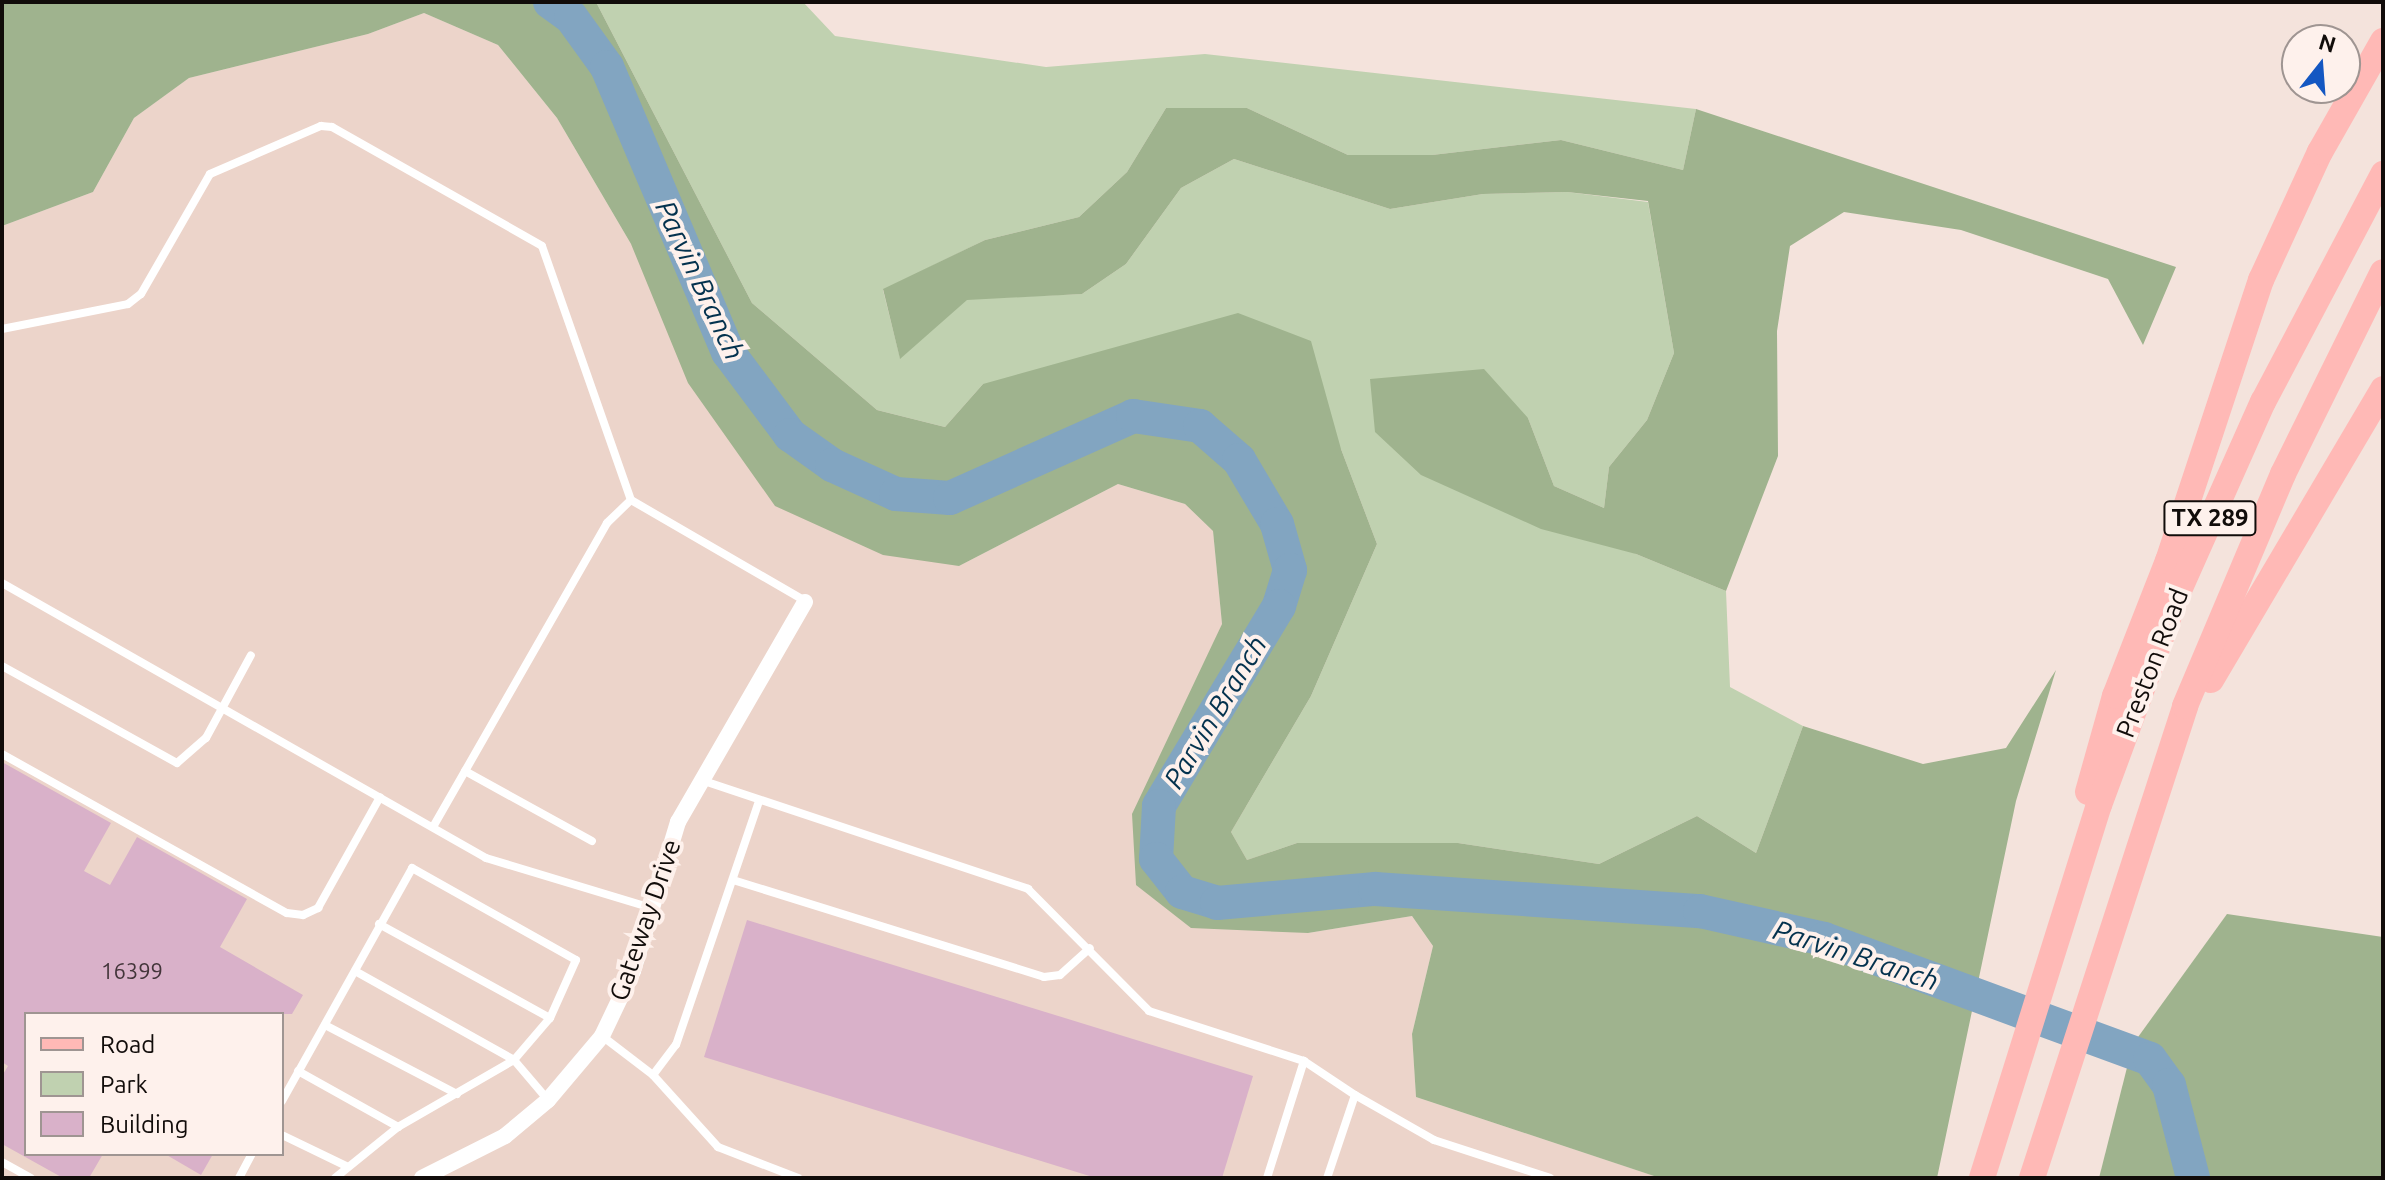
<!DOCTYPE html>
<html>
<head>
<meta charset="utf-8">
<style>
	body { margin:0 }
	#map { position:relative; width:2385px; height:1180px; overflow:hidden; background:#f4e3dc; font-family:Ubuntu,sans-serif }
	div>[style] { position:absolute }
	.built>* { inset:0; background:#ecd4ca }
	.green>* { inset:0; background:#c0d1b0 }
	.forest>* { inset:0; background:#9fb38e }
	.river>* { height:34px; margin:-17px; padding:0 17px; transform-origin:17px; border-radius:17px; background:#82a5c1 }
	.building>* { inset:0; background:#d9b1c9 }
	.service>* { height:8px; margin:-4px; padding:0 4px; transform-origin:4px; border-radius:4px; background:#fff }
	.minor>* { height:16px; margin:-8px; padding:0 8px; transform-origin:8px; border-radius:8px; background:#fff }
	.primary>* { height:26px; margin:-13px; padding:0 13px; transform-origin:13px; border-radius:13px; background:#ffb9b6 }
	span { translate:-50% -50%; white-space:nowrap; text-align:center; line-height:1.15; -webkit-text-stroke:8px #fef1ec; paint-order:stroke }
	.number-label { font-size:22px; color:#43353a }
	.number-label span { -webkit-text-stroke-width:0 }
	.shield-label span { padding:2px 6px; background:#fef1ec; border:2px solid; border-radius:6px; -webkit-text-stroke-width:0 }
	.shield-label { font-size:24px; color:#110c0a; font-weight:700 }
	.street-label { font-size:26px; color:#110c0a }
	.water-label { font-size:28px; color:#04324e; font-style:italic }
	.frame { position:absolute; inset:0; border:4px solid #110c0a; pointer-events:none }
	.legend { position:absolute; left:24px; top:1012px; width:260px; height:144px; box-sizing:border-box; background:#fef1ec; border:2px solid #9f9592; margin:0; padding:10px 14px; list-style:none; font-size:24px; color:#110c0a }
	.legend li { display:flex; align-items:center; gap:16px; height:40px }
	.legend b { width:40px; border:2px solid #9f9592 }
	.north { position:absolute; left:2281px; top:24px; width:80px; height:80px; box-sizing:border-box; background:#fef1ec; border:2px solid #9f9592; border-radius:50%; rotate:17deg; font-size:22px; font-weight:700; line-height:32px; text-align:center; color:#110c0a }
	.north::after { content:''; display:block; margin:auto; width:28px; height:36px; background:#1457c2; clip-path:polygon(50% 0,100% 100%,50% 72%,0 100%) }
</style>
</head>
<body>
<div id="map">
	<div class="built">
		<i style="clip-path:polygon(evenodd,424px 13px,498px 45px,557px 118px,631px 244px,959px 566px,1118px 484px,1185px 504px,1213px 531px,1222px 624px,1191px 695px,1308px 933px,1412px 916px,1433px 946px,1412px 1034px,1416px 1097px,1660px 1178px,2px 1178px,2px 226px,93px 192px,134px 118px,189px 78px,368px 34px,424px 13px,26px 1014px,282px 1014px,282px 1154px,26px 1154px,26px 1014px)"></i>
	</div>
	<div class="green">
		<i style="clip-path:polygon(596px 2px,803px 2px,835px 36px,1046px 67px,1205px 54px,1696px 109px,1683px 170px,1561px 140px,1432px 155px,1348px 155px,1247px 108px,1166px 108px,1127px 172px,1079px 217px,985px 240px,883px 290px,900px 358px,967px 299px,1082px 294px,1126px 264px,1181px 188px,1234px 159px,1390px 209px,1483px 194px,1567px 192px,1648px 202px,1674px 353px,1647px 420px,1609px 467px,1604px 508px,1554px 486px,1528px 418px,1371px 379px,1636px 554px,1726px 591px,1730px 687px,1803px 726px,1756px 853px,1697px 816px,1599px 864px,1458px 843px,1297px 843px,1247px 860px,1231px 832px,1311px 696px,1377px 544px,1341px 449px,983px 384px,945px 427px,877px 410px,752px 303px)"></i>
	</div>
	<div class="forest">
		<i style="clip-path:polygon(2px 2px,596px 2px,752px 303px,877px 410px,945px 427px,983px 384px,1238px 313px,1311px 341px,1341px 449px,1377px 544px,1311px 696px,1231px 832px,1247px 860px,1297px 843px,1458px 843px,1599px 864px,1697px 816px,1756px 853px,1803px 726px,1923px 764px,2006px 748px,2056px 670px,2016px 801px,1937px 1178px,1660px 1178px,1416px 1097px,1412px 1034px,1433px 946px,1412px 916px,1308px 933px,1191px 928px,1136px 885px,1132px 814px,1222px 624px,1213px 531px,1185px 504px,1118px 484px,959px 566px,883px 555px,775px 506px,688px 383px,631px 244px,557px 118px,498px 45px,424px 13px,368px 34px,189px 78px,134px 118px,93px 192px,2px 226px)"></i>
		<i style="clip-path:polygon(1166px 108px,1247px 108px,1348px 155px,1432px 155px,1561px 140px,1683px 170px,1696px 109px,2176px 267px,2143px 345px,2108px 279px,1961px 230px,1844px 212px,1790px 246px,1777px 331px,1778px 456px,1726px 591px,1636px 554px,1541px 529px,1421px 475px,1375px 432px,1370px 379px,1484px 369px,1528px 418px,1554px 486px,1604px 508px,1609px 467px,1647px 420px,1674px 353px,1648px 201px,1567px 192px,1483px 194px,1390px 209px,1234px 159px,1181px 188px,1126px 264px,1082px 294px,967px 300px,900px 359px,883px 289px,985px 240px,1079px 217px,1127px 172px)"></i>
		<i style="clip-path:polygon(2227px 914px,2383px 937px,2383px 1178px,2099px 1178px,2133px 1044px)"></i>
	</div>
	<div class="river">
		<i style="left:550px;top:2px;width:26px;rotate:36deg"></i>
		<i style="left:571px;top:17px;width:62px;rotate:54.2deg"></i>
		<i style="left:607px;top:67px;width:310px;rotate:67deg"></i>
		<i style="left:728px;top:352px;width:104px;rotate:53.2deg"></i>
		<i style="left:790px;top:435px;width:52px;rotate:35.5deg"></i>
		<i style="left:832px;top:465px;width:70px;rotate:24.4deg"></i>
		<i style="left:896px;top:494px;width:54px;rotate:4.2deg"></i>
		<i style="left:950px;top:498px;width:201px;rotate:-24.1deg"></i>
		<i style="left:1133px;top:416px;width:68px;rotate:8.5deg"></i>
		<i style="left:1200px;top:426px;width:52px;rotate:41.1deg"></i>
		<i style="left:1239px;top:460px;width:74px;rotate:59.3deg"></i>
		<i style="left:1277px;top:524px;width:48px;rotate:74.2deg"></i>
		<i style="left:1290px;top:570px;width:38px;rotate:107deg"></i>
		<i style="left:1279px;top:606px;width:233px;rotate:121deg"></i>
		<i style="left:1159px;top:806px;width:53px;rotate:93.2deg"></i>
		<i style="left:1156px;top:859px;width:42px;rotate:51.8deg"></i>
		<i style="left:1182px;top:892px;width:37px;rotate:17deg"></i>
		<i style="left:1217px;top:903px;width:159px;rotate:-5.1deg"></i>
		<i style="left:1375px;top:889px;width:326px;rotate:3.9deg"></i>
		<i style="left:1700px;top:911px;width:127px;rotate:12.7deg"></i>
		<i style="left:1824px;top:939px;width:347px;rotate:20.2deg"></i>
		<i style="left:2150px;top:1059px;width:32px;rotate:54deg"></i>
		<i style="left:2169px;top:1085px;width:96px;rotate:75.5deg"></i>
	</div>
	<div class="building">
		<i style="clip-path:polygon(2px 762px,111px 823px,84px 871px,110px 885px,137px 837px,247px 899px,220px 947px,303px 995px,292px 1014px,26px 1014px,26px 1154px,103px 1154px,89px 1178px,63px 1178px,2px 1144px,2px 1076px,8px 1066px,2px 1062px)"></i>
		<i style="clip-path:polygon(747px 920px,1253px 1076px,1222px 1178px,1096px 1178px,704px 1057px)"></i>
		<i style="clip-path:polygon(165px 1154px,213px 1154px,201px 1175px)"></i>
	</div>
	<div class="service">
		<i style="left:2px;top:329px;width:128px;rotate:-11.2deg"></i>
		<i style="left:128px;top:304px;width:16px;rotate:-38deg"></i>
		<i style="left:141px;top:294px;width:138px;rotate:-60.1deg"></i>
		<i style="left:210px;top:174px;width:121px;rotate:-23.4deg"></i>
		<i style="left:321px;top:126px;width:11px;rotate:5deg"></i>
		<i style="left:332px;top:127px;width:241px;rotate:29.5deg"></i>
		<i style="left:542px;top:246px;width:269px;rotate:70.7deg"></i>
		<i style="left:631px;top:500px;width:201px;rotate:30.1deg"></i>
		<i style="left:2px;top:583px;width:557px;rotate:29.6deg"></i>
		<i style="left:486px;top:858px;width:173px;rotate:16.8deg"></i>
		<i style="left:2px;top:666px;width:200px;rotate:29deg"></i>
		<i style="left:177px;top:763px;width:38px;rotate:-41deg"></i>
		<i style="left:206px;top:738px;width:94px;rotate:-61.5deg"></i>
		<i style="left:2px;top:754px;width:326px;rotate:29.2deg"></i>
		<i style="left:287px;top:913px;width:16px;rotate:7deg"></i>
		<i style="left:303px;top:915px;width:17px;rotate:-25deg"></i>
		<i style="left:318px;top:908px;width:127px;rotate:-60.8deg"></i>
		<i style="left:465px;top:771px;width:145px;rotate:28.9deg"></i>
		<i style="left:701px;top:780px;width:345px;rotate:18.4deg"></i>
		<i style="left:1028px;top:889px;width:172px;rotate:45.2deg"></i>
		<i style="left:1149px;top:1011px;width:163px;rotate:17.9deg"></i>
		<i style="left:1304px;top:1061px;width:61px;rotate:33.7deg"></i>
		<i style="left:1355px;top:1095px;width:88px;rotate:108.6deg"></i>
		<i style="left:433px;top:827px;width:350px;rotate:-60.2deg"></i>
		<i style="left:607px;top:523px;width:33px;rotate:-44deg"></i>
		<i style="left:733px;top:880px;width:326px;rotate:17.3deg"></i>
		<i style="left:1044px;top:977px;width:16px;rotate:-7deg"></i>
		<i style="left:1060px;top:975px;width:40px;rotate:-42deg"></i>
		<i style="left:379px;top:924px;width:195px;rotate:28.8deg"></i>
		<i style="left:355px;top:971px;width:182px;rotate:29.2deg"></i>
		<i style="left:514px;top:1060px;width:52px;rotate:49.6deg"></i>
		<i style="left:325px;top:1025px;width:149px;rotate:27.6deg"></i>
		<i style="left:602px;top:1036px;width:64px;rotate:37.4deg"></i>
		<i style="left:653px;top:1075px;width:97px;rotate:47.9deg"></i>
		<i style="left:718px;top:1147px;width:86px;rotate:21.2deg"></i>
		<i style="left:298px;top:1071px;width:115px;rotate:29.2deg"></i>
		<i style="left:653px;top:1075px;width:38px;rotate:-53deg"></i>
		<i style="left:676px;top:1045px;width:255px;rotate:-71.2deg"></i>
		<i style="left:1355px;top:1095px;width:91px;rotate:29.7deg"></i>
		<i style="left:1434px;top:1140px;width:122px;rotate:18.1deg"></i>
		<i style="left:282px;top:1101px;width:267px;rotate:-60.8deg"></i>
		<i style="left:412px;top:868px;width:188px;rotate:29.3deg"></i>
		<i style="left:576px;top:960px;width:64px;rotate:114.1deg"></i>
		<i style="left:550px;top:1018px;width:55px;rotate:130.6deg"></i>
		<i style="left:514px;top:1060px;width:134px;rotate:150deg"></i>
		<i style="left:398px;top:1127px;width:81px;rotate:141deg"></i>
		<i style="left:282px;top:1135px;width:71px;rotate:25.8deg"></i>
		<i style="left:2px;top:1162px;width:33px;rotate:29deg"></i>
		<i style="left:239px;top:1178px;width:27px;rotate:-62deg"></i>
		<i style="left:1267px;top:1178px;width:123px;rotate:-72.5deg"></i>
	</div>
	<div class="minor">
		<i style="left:422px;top:1178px;width:93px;rotate:-26.8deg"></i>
		<i style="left:505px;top:1136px;width:56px;rotate:-39.9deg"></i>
		<i style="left:548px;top:1100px;width:84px;rotate:-49.8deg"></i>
		<i style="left:602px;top:1036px;width:72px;rotate:-64.5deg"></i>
		<i style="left:633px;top:971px;width:156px;rotate:-73.2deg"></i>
		<i style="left:678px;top:822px;width:254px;rotate:-60deg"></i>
	</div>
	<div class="primary">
		<i style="left:2211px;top:680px;width:338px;rotate:-59.4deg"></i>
		<i style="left:2088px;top:792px;width:100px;rotate:-74.3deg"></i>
		<i style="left:2115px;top:696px;width:145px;rotate:-68.6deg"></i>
		<i style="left:2168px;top:561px;width:296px;rotate:-71.7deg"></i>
		<i style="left:2261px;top:280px;width:141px;rotate:-65.3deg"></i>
		<i style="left:2320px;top:152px;width:128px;rotate:-60.4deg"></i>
		<i style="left:1982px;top:1178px;width:391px;rotate:-72.6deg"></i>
		<i style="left:2099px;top:805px;width:222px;rotate:-69.7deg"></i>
		<i style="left:2176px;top:597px;width:214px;rotate:-66deg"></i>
		<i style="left:2263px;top:402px;width:258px;rotate:-62.2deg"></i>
		<i style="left:2032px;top:1178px;width:496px;rotate:-72deg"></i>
		<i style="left:2185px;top:706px;width:252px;rotate:-67.1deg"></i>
		<i style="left:2283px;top:474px;width:225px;rotate:-63.7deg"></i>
	</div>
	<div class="number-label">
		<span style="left:132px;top:971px">16399</span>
	</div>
	<div class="shield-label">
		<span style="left:2210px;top:518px">TX 289</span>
	</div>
	<div class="street-label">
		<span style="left:2152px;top:663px;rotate:-69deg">Preston Road</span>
		<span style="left:645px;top:920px;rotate:-71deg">Gateway Drive</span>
	</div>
	<div class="water-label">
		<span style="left:700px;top:280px;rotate:65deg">Parvin Branch</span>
		<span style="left:1215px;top:712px;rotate:-59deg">Parvin Branch</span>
		<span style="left:1856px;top:955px;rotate:18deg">Parvin Branch</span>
	</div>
	<div class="frame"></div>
	<ul class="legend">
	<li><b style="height:10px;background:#ffb9b6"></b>Road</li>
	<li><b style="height:22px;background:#c0d1b0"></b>Park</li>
	<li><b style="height:22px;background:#d9b1c9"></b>Building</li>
	</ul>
	<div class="north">N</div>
</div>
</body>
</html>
